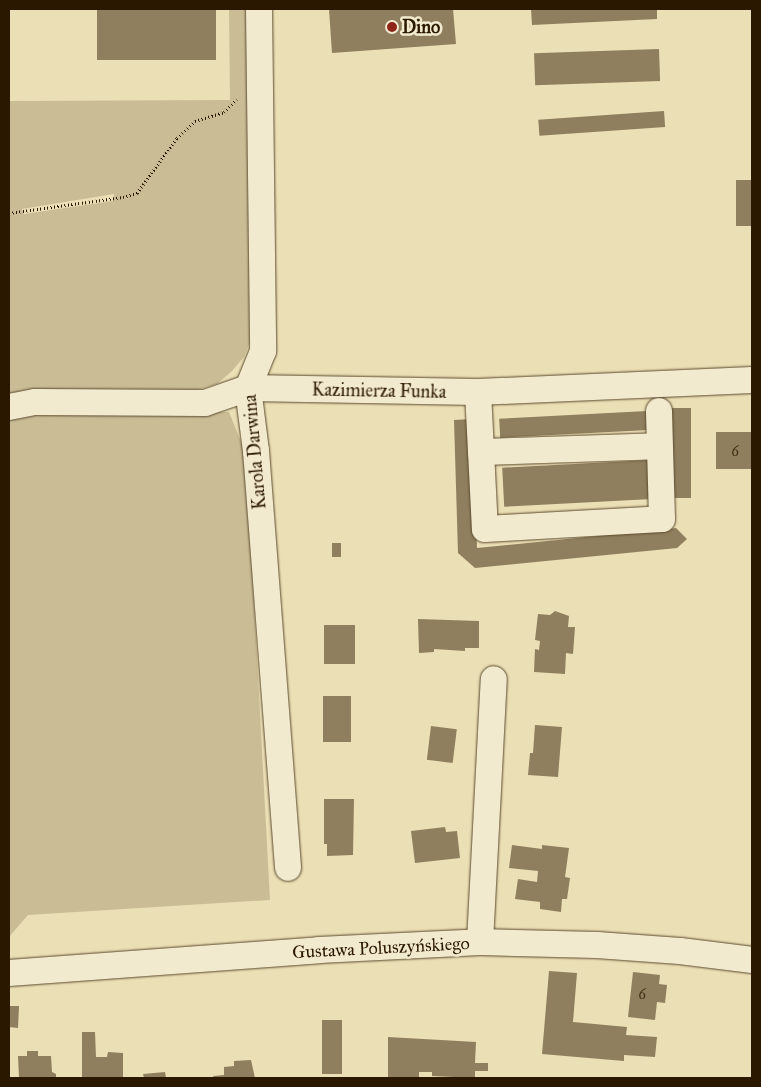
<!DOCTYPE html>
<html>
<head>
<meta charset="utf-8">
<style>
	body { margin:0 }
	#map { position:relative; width:761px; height:1087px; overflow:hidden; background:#ebdfb5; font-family:"IM FELL Great Primer",serif }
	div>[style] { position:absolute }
	.green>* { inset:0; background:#cabd96 }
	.building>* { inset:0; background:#8f7f5e; transform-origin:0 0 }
	.path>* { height:3px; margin-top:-1.5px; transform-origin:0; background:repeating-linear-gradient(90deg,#2b1800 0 1px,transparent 0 3.5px) }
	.roads { filter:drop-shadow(0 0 1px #5b4a2d) drop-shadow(0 0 1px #5b4a2d) }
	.minor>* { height:26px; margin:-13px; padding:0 13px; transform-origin:13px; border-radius:13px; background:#f2eacf }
	.dots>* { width:14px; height:14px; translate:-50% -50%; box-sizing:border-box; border:2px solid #f2eacf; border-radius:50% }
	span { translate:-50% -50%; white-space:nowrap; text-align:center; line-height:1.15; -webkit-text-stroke:5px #f2eacf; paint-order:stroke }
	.number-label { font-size:15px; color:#443218 }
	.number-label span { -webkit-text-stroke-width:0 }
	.poi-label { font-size:18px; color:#2b1800; font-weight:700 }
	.left { translate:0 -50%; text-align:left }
	.street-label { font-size:18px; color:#2b1800 }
	.frame { position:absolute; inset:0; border:10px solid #2b1800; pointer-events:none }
</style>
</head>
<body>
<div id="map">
	<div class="green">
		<i style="clip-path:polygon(evenodd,229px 9px,249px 9px,251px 340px,244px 357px,232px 371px,217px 384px,197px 390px,71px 389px,9px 397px,9px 101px,230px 100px,229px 9px,114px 194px,113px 201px,24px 214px,22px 209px,114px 194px)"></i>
		<i style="clip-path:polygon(20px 411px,229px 412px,246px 454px,270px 900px,28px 915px,9px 937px,9px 414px)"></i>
	</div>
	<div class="building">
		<i style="left:97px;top:9px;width:119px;height:51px"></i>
		<i style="clip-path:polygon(329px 9px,453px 9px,456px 44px,332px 53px)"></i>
		<i style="clip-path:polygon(531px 9px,657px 9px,657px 19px,532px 25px)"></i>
		<i style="left:659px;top:49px;width:32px;height:125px;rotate:88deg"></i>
		<i style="left:664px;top:111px;width:16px;height:126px;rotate:86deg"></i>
		<i style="left:752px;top:180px;width:46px;height:16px;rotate:90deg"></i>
		<i style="left:671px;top:408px;width:20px;height:90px"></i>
		<i style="left:647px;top:411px;width:19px;height:148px;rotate:87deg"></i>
		<i style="clip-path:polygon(472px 419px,477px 548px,676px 528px,687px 539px,677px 548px,475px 568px,458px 553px,454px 420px)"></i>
		<i style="left:752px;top:432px;width:37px;height:36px;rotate:90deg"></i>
		<i style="left:650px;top:460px;width:39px;height:148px;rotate:87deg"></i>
		<i style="left:341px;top:543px;width:14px;height:9px;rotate:90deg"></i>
		<i style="clip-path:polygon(555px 611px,569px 616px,568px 627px,575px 627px,573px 654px,566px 653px,565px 674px,534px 672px,535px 649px,539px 650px,540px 641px,535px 640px,538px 614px,550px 615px)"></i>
		<i style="clip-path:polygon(418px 619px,479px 621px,479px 648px,465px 648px,465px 651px,434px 649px,434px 652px,419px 653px)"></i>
		<i style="left:324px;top:625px;width:31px;height:39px"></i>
		<i style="left:323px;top:696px;width:28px;height:46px"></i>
		<i style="clip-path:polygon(535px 725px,562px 727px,558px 777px,528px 775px,530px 753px,533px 753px)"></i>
		<i style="left:431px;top:726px;width:26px;height:34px;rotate:7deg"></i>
		<i style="clip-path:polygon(324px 799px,354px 799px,353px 855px,327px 856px,327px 844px,324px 844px)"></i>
		<i style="clip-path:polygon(445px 827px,446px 832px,457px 831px,460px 858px,415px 863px,411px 831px)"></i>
		<i style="clip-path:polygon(512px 845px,542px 849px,542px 845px,569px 848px,565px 877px,570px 878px,567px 899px,562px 899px,561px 912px,540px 909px,540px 902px,515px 899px,518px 879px,537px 882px,538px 871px,509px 868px)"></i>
		<i style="clip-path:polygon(549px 971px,577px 973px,573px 1022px,627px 1027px,626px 1035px,657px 1037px,655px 1057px,624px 1055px,624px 1061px,542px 1054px)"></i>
		<i style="clip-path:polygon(633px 972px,660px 975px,659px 984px,667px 985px,665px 1003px,657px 1002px,655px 1020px,628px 1017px)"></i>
		<i style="clip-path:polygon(9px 1006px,19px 1006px,18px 1028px,9px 1027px)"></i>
		<i style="left:322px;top:1020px;width:20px;height:54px"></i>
		<i style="clip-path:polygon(82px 1032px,95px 1032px,96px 1057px,107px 1057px,108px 1052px,123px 1053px,123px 1078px,82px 1078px)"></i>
		<i style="clip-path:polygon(388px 1037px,476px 1042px,475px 1063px,488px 1063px,488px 1071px,475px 1071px,475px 1078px,432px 1076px,432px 1072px,419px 1072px,419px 1078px,388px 1078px)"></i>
		<i style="clip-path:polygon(27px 1051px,38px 1051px,38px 1056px,51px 1056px,52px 1072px,56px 1074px,56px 1078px,19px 1078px,18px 1056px,27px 1056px)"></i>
		<i style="clip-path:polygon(251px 1060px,255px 1078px,214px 1078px,213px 1076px,224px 1075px,224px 1067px,234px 1066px,234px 1061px)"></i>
		<i style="clip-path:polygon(165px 1072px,166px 1078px,144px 1078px,143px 1074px)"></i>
	</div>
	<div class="path">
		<i style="left:9px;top:213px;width:115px;rotate:-8deg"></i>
		<i style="left:123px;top:197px;width:15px;rotate:-16deg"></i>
		<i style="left:137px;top:193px;width:68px;rotate:-54deg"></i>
		<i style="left:177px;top:138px;width:25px;rotate:-43deg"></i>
		<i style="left:195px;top:121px;width:30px;rotate:-17deg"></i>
		<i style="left:224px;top:112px;width:18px;rotate:-45deg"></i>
	</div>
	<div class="roads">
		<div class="minor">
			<i style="left:259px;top:9px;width:342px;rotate:89.3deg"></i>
			<i style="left:263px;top:351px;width:40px;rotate:112deg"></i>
			<i style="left:248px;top:388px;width:64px;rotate:82.8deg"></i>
			<i style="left:256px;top:451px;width:418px;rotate:85.6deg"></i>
			<i style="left:478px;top:392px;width:137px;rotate:87.1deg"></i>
			<i style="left:485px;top:529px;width:177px;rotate:-3.2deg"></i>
			<i style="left:662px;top:519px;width:108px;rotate:-91.6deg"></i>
			<i style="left:9px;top:407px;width:26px;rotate:-11deg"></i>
			<i style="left:35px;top:402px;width:170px;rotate:0.3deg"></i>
			<i style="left:205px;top:403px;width:46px;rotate:-19.2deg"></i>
			<i style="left:248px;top:388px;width:230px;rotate:1deg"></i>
			<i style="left:478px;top:392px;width:274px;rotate:-2.5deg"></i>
			<i style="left:481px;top:452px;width:178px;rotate:-1.9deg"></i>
			<i style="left:480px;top:942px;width:263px;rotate:-87deg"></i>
			<i style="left:9px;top:973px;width:311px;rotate:-4.2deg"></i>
			<i style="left:319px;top:950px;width:161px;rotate:-2.8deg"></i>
			<i style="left:480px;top:942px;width:117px;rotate:1.5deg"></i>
			<i style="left:597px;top:945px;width:83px;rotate:4.1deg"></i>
			<i style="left:680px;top:951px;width:73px;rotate:7.1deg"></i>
		</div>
	</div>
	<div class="dots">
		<i style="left:392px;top:27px;background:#8f2418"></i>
	</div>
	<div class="number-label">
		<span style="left:735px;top:452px">6</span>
		<span style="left:642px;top:995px">6</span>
	</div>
	<div class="poi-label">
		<span class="left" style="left:402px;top:27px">Dino</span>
	</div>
	<div class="street-label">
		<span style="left:379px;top:391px;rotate:1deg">Kazimierza Funka</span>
		<span style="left:255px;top:452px;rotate:-95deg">Karola Darwina</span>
		<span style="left:381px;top:948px;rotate:-3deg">Gustawa Poluszyńskiego</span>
	</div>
	<div class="frame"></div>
</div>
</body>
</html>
